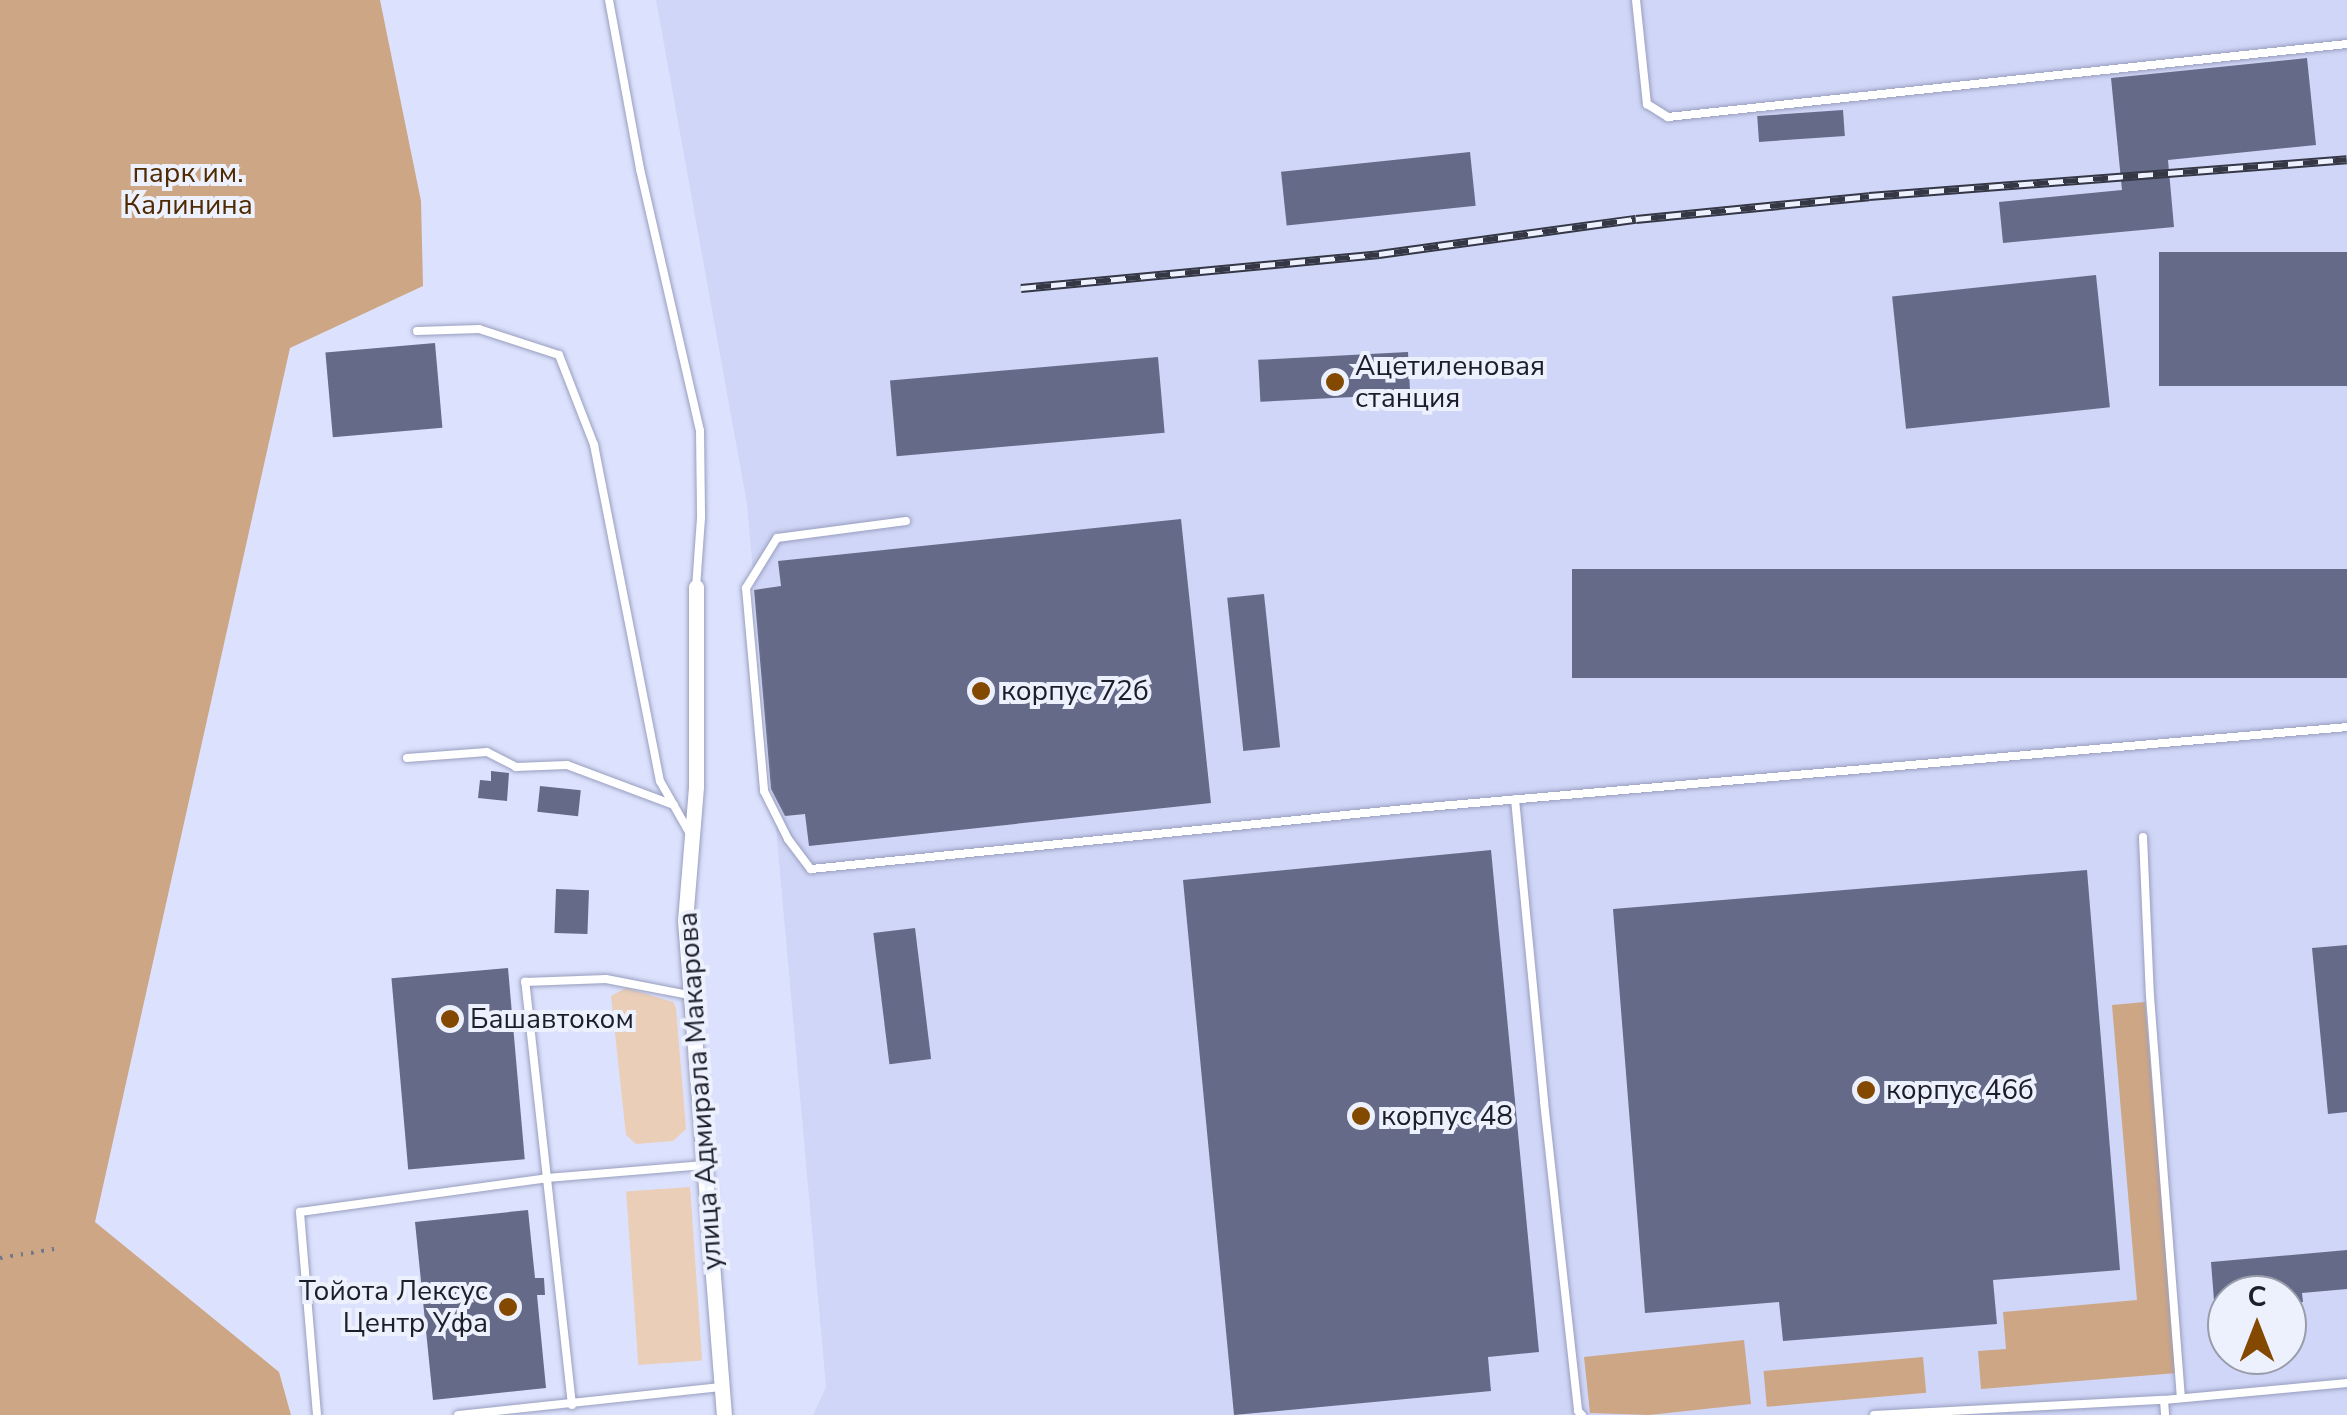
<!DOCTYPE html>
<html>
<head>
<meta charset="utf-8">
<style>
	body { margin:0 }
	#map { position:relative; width:2347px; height:1415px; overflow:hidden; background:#dce2fd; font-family:"Nunito Sans",sans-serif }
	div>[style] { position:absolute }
	.built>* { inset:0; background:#d0d6f7 }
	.green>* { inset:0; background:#eaceb7; transform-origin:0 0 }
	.forest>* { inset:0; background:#cda685; transform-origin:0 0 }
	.building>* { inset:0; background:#656a88; transform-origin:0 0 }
	.path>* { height:4px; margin-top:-2px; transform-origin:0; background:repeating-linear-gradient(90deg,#73778a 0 2.5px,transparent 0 10.5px) }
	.roads { filter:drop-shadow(0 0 2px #989ebe) drop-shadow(0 0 2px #989ebe) }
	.service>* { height:8px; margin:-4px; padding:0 4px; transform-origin:4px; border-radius:4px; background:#fff }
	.minor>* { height:15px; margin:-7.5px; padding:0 7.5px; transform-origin:7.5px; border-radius:7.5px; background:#fff }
	.rail>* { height:9px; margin-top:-4.5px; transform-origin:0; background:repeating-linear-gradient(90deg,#edf0fd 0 15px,#353745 0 30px); box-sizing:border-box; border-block:2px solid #353745 }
	.dots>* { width:28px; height:28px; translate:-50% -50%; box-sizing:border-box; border:5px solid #edf0fd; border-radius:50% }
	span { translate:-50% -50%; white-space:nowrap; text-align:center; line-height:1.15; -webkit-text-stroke:8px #edf0fd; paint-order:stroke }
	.park-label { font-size:28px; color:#502a00 }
	.poi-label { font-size:28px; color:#1c1e2a }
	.left { translate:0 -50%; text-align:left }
	.right { translate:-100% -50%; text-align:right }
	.street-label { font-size:28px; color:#1c1e2a }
	.north { position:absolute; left:2207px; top:1275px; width:100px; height:100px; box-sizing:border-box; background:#edf0fd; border:2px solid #999ca9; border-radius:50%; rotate:0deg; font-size:28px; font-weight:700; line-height:40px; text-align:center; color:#1c1e2a }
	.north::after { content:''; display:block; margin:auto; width:35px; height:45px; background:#834900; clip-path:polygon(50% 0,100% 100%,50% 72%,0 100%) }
</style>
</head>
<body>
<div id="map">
	<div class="built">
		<i style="clip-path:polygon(evenodd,656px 0,2347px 0,2347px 1415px,813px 1415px,826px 1387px,747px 504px,656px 0,2227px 1295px,2287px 1295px,2287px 1355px,2227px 1355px,2227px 1295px)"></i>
	</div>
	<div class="green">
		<i style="clip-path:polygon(626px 988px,673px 1002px,676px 1008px,686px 1129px,673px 1141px,636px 1144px,626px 1135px,611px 996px)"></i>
		<i style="left:690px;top:1187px;width:174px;height:64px;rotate:86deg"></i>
	</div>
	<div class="forest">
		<i style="clip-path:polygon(0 0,380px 0,421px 201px,423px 286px,290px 348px,95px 1222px,279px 1372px,291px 1415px,0 1415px)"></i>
		<i style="clip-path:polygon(2145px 1002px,2177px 1373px,1981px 1389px,1978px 1351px,2006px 1349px,2003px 1312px,2137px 1300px,2112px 1005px)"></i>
		<i style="clip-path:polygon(1744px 1340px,1751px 1404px,1649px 1415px,1590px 1413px,1584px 1357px)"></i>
		<i style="left:1923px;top:1357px;width:36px;height:160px;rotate:85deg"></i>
	</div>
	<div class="building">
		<i style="clip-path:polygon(2307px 58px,2316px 145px,2168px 160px,2174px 227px,2003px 243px,1999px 202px,2122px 190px,2111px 78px)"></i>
		<i style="left:1843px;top:110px;width:26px;height:86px;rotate:86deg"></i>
		<i style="left:1470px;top:152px;width:54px;height:190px;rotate:84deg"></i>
		<i style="left:2347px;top:252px;width:134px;height:188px;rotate:90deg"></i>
		<i style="left:2096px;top:275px;width:133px;height:205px;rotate:84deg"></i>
		<i style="left:435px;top:343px;width:85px;height:110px;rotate:85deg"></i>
		<i style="left:1408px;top:352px;width:42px;height:150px;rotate:87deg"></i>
		<i style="left:1158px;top:357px;width:76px;height:269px;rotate:85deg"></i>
		<i style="clip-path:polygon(1181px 519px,1211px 803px,809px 846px,805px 814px,785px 816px,771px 789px,754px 590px,781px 586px,778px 561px)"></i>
		<i style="left:2347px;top:569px;width:109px;height:775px;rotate:90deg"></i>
		<i style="left:1264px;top:594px;width:154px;height:37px;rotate:84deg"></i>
		<i style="clip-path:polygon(491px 771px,509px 773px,507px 801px,478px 798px,480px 780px,491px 781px)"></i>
		<i style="left:540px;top:786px;width:41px;height:26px;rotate:6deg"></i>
		<i style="clip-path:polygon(1491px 850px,1539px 1352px,1488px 1357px,1491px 1391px,1234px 1415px,1183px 880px)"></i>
		<i style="clip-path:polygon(2087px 870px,2120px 1270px,1993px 1280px,1997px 1324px,1783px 1341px,1779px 1302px,1645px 1313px,1613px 909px)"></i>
		<i style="left:556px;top:889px;width:33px;height:44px;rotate:2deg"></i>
		<i style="left:915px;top:928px;width:132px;height:42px;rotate:83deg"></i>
		<i style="clip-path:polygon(2347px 945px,2347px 1112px,2328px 1114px,2312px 948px)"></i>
		<i style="left:508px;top:968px;width:192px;height:117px;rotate:85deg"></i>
		<i style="clip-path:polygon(528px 1210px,535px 1278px,544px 1278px,545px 1295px,537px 1295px,546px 1388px,433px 1400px,415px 1222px)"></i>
		<i style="clip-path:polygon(2347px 1250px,2347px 1289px,2302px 1293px,2303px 1302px,2287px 1304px,2287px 1295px,2227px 1295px,2227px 1325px,2216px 1326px,2211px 1262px)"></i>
	</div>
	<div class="path">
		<i style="left:0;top:1258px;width:55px;rotate:-9.5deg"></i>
	</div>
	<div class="roads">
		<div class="service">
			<i style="left:609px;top:0;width:172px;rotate:79.6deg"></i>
			<i style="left:640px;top:169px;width:269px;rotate:77.1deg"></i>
			<i style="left:700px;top:431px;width:87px;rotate:89.3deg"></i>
			<i style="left:701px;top:518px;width:69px;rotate:94.1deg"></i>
			<i style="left:1636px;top:0;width:105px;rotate:84deg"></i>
			<i style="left:1647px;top:104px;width:25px;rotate:32deg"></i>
			<i style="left:1668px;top:117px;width:683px;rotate:-6.14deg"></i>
			<i style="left:417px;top:331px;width:62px;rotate:-1.8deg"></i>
			<i style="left:479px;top:329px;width:84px;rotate:18deg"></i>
			<i style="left:559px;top:355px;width:97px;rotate:68.7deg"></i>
			<i style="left:594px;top:445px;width:342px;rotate:78.9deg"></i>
			<i style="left:660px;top:781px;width:59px;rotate:60.4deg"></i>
			<i style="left:906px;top:521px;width:130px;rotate:172.5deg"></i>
			<i style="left:777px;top:538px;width:59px;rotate:121.8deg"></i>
			<i style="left:746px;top:588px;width:204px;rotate:84.9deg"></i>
			<i style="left:764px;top:791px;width:54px;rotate:63.4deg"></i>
			<i style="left:788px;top:839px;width:38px;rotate:53deg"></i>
			<i style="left:811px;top:869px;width:597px;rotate:-5.77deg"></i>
			<i style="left:1405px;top:809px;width:946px;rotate:-4.97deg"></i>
			<i style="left:407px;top:758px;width:80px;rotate:-4.3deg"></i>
			<i style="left:487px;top:752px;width:33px;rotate:27deg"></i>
			<i style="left:516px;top:767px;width:51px;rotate:-2.2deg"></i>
			<i style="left:567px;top:765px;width:114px;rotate:20.5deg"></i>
			<i style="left:1515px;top:799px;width:304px;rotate:84.5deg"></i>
			<i style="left:1544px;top:1102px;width:311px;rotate:83.7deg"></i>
			<i style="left:1578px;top:1411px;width:6px;rotate:45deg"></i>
			<i style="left:2143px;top:837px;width:159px;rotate:87.5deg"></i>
			<i style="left:2150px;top:996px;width:402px;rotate:85.6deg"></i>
			<i style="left:2164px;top:1400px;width:15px;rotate:86deg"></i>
			<i style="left:572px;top:1405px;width:426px;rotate:-96.3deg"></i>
			<i style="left:525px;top:982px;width:81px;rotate:-2.1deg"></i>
			<i style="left:606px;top:979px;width:85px;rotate:10.9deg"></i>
			<i style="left:317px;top:1415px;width:204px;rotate:-94.8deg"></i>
			<i style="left:300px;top:1212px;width:249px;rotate:-7.8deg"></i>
			<i style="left:547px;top:1178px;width:158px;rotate:-4.7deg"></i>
			<i style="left:458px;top:1415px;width:265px;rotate:-6.1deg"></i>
			<i style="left:1874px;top:1415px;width:290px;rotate:-3deg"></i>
			<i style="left:2164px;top:1400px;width:184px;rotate:-5.3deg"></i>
		</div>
		<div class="minor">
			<i style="left:696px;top:587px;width:200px;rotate:90deg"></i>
			<i style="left:696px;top:787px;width:133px;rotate:94.7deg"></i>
			<i style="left:685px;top:920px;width:497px;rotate:85.5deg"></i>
		</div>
	</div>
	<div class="rail">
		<i style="left:1021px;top:288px;width:360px;rotate:-5.4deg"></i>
		<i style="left:1379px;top:254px;width:259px;rotate:-7.8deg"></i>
		<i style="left:1636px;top:219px;width:234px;rotate:-5.6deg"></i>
		<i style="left:1869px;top:196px;width:479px;rotate:-4.4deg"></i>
	</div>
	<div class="dots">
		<i style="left:1335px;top:382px;background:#834900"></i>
		<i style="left:981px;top:691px;background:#834900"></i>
		<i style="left:450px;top:1019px;background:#834900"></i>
		<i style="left:1866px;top:1090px;background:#834900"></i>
		<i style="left:1361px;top:1116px;background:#834900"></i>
		<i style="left:508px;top:1307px;background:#834900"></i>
	</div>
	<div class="park-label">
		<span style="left:188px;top:189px">парк им.<br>Калинина</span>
	</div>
	<div class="poi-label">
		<span class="left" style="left:1355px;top:382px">Ацетиленовая<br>станция</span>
		<span class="left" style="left:1001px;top:691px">корпус 72б</span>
		<span class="left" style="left:470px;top:1019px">Башавтоком</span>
		<span class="left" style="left:1886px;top:1090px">корпус 46б</span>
		<span class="left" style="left:1381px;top:1116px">корпус 48</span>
		<span class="right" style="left:488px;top:1307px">Тойота Лексус<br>Центр Уфа</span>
	</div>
	<div class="street-label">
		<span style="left:700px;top:1091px;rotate:-94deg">улица Адмирала Макарова</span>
	</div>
	<div class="north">С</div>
</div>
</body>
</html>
